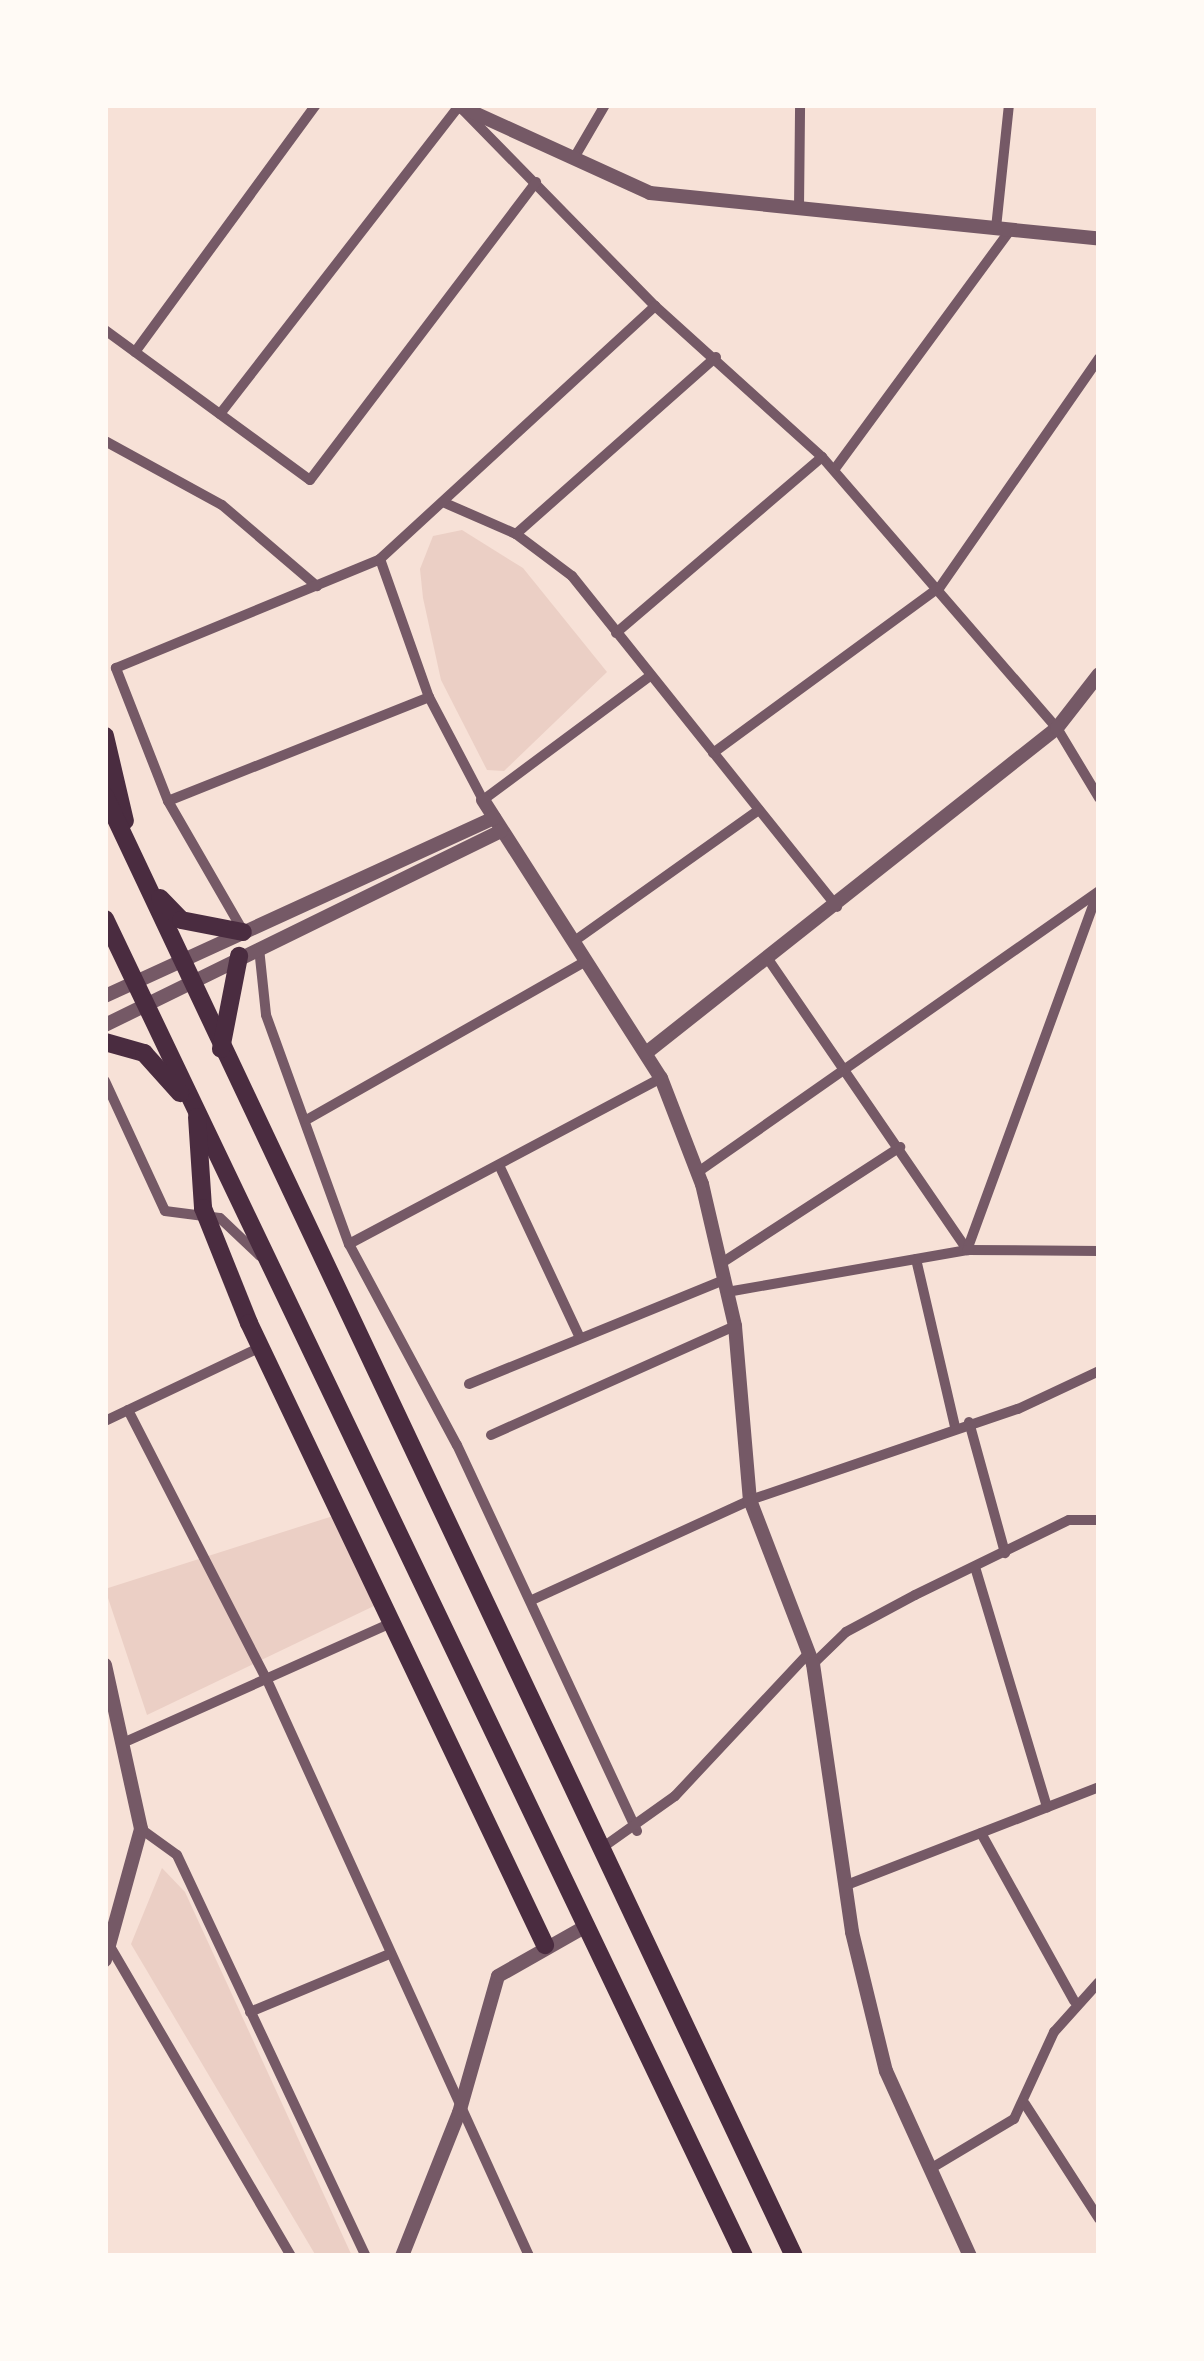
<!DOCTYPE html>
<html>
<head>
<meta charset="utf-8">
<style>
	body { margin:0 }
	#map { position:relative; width:1204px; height:2361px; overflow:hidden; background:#f7e1d7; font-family:Roboto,sans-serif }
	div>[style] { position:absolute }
	.green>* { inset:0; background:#ebcfc5 }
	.minor>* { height:10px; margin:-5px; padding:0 5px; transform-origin:5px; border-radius:5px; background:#755966 }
	.tertiary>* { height:14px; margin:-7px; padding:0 7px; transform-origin:7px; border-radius:7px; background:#755966 }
	.primary>* { height:18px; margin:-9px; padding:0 9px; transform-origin:9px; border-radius:9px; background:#4a2c40 }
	span { translate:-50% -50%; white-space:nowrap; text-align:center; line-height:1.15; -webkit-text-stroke:8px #fffaf5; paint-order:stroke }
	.frame { position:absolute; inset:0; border:108px solid #fffaf5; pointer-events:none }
</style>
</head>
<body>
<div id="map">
	<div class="green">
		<i style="clip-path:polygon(462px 530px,523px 568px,607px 672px,504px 771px,487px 770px,441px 680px,423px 598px,420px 569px,433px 536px)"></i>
		<i style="clip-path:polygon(333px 1516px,376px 1605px,147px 1715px,105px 1589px)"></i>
		<i style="clip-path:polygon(162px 1868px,185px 1892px,352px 2256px,316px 2256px,131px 1944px)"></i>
	</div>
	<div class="minor">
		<i style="left:463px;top:110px;width:274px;rotate:45.6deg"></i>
		<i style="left:655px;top:306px;width:225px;rotate:42.1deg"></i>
		<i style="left:822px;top:457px;width:359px;rotate:49.1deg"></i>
		<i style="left:1057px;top:728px;width:82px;rotate:59deg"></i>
		<i style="left:574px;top:158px;width:61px;rotate:-59.7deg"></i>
		<i style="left:799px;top:208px;width:103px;rotate:-89.4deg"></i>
		<i style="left:996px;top:228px;width:124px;rotate:-84deg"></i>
		<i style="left:105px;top:330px;width:254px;rotate:36.2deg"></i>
		<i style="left:310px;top:480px;width:374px;rotate:-52.8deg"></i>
		<i style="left:135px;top:352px;width:306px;rotate:-53.8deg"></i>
		<i style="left:220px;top:414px;width:390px;rotate:-52.2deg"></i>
		<i style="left:105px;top:441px;width:133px;rotate:28.7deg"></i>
		<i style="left:222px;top:505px;width:125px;rotate:40.5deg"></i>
		<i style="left:834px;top:470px;width:299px;rotate:-53.7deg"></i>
		<i style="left:445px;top:503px;width:77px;rotate:23.6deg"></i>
		<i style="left:516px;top:534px;width:70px;rotate:36.9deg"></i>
		<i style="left:572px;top:576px;width:424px;rotate:51.3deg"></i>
		<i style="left:516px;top:534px;width:267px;rotate:-41.5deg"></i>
		<i style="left:380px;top:559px;width:146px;rotate:70.5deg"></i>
		<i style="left:429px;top:697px;width:116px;rotate:62.3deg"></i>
		<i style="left:483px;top:800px;width:208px;rotate:-36.6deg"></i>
		<i style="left:616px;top:633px;width:271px;rotate:-40.5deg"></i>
		<i style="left:713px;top:753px;width:281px;rotate:-36.2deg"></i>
		<i style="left:940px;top:587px;width:279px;rotate:-55.2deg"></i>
		<i style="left:168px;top:801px;width:281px;rotate:-21.7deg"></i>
		<i style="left:243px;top:931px;width:150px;rotate:-120deg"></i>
		<i style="left:168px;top:801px;width:143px;rotate:-111.4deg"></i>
		<i style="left:116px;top:668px;width:286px;rotate:-22.4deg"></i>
		<i style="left:380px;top:559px;width:374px;rotate:-42.6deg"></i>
		<i style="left:573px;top:942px;width:228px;rotate:-35.4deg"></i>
		<i style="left:259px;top:948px;width:67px;rotate:84deg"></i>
		<i style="left:266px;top:1015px;width:244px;rotate:70.1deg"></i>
		<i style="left:349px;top:1244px;width:228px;rotate:61.8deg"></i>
		<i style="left:457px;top:1445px;width:426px;rotate:65deg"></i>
		<i style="left:768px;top:959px;width:353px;rotate:55.6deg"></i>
		<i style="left:105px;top:1081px;width:143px;rotate:65.2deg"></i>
		<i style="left:165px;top:1211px;width:55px;rotate:7.3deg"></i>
		<i style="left:220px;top:1218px;width:55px;rotate:43.5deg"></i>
		<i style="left:308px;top:1119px;width:320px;rotate:-29.6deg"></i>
		<i style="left:499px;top:1165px;width:189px;rotate:64.9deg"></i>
		<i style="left:698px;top:1172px;width:490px;rotate:-35deg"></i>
		<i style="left:349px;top:1244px;width:353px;rotate:-28deg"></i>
		<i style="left:967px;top:1250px;width:379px;rotate:-69.9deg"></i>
		<i style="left:916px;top:1259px;width:171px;rotate:76.9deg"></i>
		<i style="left:720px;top:1264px;width:215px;rotate:-33deg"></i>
		<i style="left:727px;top:1292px;width:244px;rotate:-9.9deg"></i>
		<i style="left:967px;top:1250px;width:132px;rotate:0.4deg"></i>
		<i style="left:469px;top:1384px;width:275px;rotate:-22.2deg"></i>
		<i style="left:128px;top:1410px;width:304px;rotate:62.8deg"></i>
		<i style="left:267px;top:1680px;width:633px;rotate:65.54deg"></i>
		<i style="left:105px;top:1421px;width:173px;rotate:-25.4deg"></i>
		<i style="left:969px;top:1422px;width:136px;rotate:74.6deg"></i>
		<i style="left:491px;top:1435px;width:267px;rotate:-24.1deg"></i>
		<i style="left:975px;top:1567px;width:251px;rotate:73.3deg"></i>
		<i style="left:532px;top:1600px;width:240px;rotate:-24.6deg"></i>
		<i style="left:750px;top:1500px;width:283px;rotate:-18.8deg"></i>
		<i style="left:1018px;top:1409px;width:89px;rotate:-25.1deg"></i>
		<i style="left:813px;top:1664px;width:46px;rotate:-44.1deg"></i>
		<i style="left:846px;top:1632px;width:78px;rotate:-28.2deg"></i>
		<i style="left:915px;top:1595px;width:171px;rotate:-26deg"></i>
		<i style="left:1069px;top:1520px;width:30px"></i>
		<i style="left:125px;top:1742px;width:294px;rotate:-24.1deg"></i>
		<i style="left:141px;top:1829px;width:44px;rotate:35.8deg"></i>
		<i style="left:177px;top:1855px;width:443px;rotate:64.8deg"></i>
		<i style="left:981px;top:1833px;width:192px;rotate:61deg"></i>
		<i style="left:599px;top:1850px;width:93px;rotate:-35.4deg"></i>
		<i style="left:675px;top:1796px;width:195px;rotate:-46.9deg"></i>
		<i style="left:844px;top:1886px;width:274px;rotate:-21.2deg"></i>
		<i style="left:111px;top:1948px;width:357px;rotate:59.7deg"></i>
		<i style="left:250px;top:2012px;width:148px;rotate:-22.6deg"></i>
		<i style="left:1025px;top:2104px;width:137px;rotate:57.2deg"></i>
		<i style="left:930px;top:2169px;width:98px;rotate:-30.8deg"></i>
		<i style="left:1014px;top:2119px;width:96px;rotate:-65.3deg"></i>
		<i style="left:1054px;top:2032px;width:67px;rotate:-48deg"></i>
	</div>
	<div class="tertiary">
		<i style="left:457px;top:105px;width:212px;rotate:24.5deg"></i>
		<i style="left:650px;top:193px;width:451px;rotate:5.8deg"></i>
		<i style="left:483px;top:800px;width:330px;rotate:57.4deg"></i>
		<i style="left:661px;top:1078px;width:114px;rotate:68.9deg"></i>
		<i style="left:702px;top:1184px;width:146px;rotate:76.9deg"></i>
		<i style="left:735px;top:1326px;width:175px;rotate:85.1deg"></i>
		<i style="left:750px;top:1500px;width:176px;rotate:69deg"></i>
		<i style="left:813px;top:1664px;width:271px;rotate:81.7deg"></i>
		<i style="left:852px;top:1932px;width:143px;rotate:76.3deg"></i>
		<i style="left:886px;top:2071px;width:203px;rotate:65.6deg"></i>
		<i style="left:105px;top:996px;width:428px;rotate:-24.6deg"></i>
		<i style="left:105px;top:1025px;width:441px;rotate:-26.1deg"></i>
		<i style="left:646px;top:1053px;width:524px;rotate:-38.34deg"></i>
		<i style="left:1057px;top:728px;width:68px;rotate:-52.1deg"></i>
		<i style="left:105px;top:1665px;width:168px;rotate:77.6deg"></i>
		<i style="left:141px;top:1829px;width:136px;rotate:105.4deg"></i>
		<i style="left:402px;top:2256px;width:154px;rotate:-68.3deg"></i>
		<i style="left:459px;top:2113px;width:142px;rotate:-74.1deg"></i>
		<i style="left:498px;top:1976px;width:103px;rotate:-29.5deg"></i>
	</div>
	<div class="primary">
		<i style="left:105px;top:736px;width:87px;rotate:76.8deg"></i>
		<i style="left:105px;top:796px;width:1614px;rotate:64.74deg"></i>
		<i style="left:160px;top:898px;width:30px;rotate:46deg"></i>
		<i style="left:181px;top:920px;width:63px;rotate:11deg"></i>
		<i style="left:105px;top:919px;width:1482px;rotate:64.46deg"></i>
		<i style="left:105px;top:1042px;width:41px;rotate:15.8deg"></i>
		<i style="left:144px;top:1053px;width:54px;rotate:48deg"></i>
		<i style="left:221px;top:1049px;width:95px;rotate:-79deg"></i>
		<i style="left:197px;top:1117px;width:91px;rotate:86.2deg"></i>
		<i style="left:203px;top:1208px;width:124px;rotate:68.2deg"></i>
		<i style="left:249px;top:1323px;width:689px;rotate:64.55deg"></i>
	</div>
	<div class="frame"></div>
</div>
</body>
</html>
